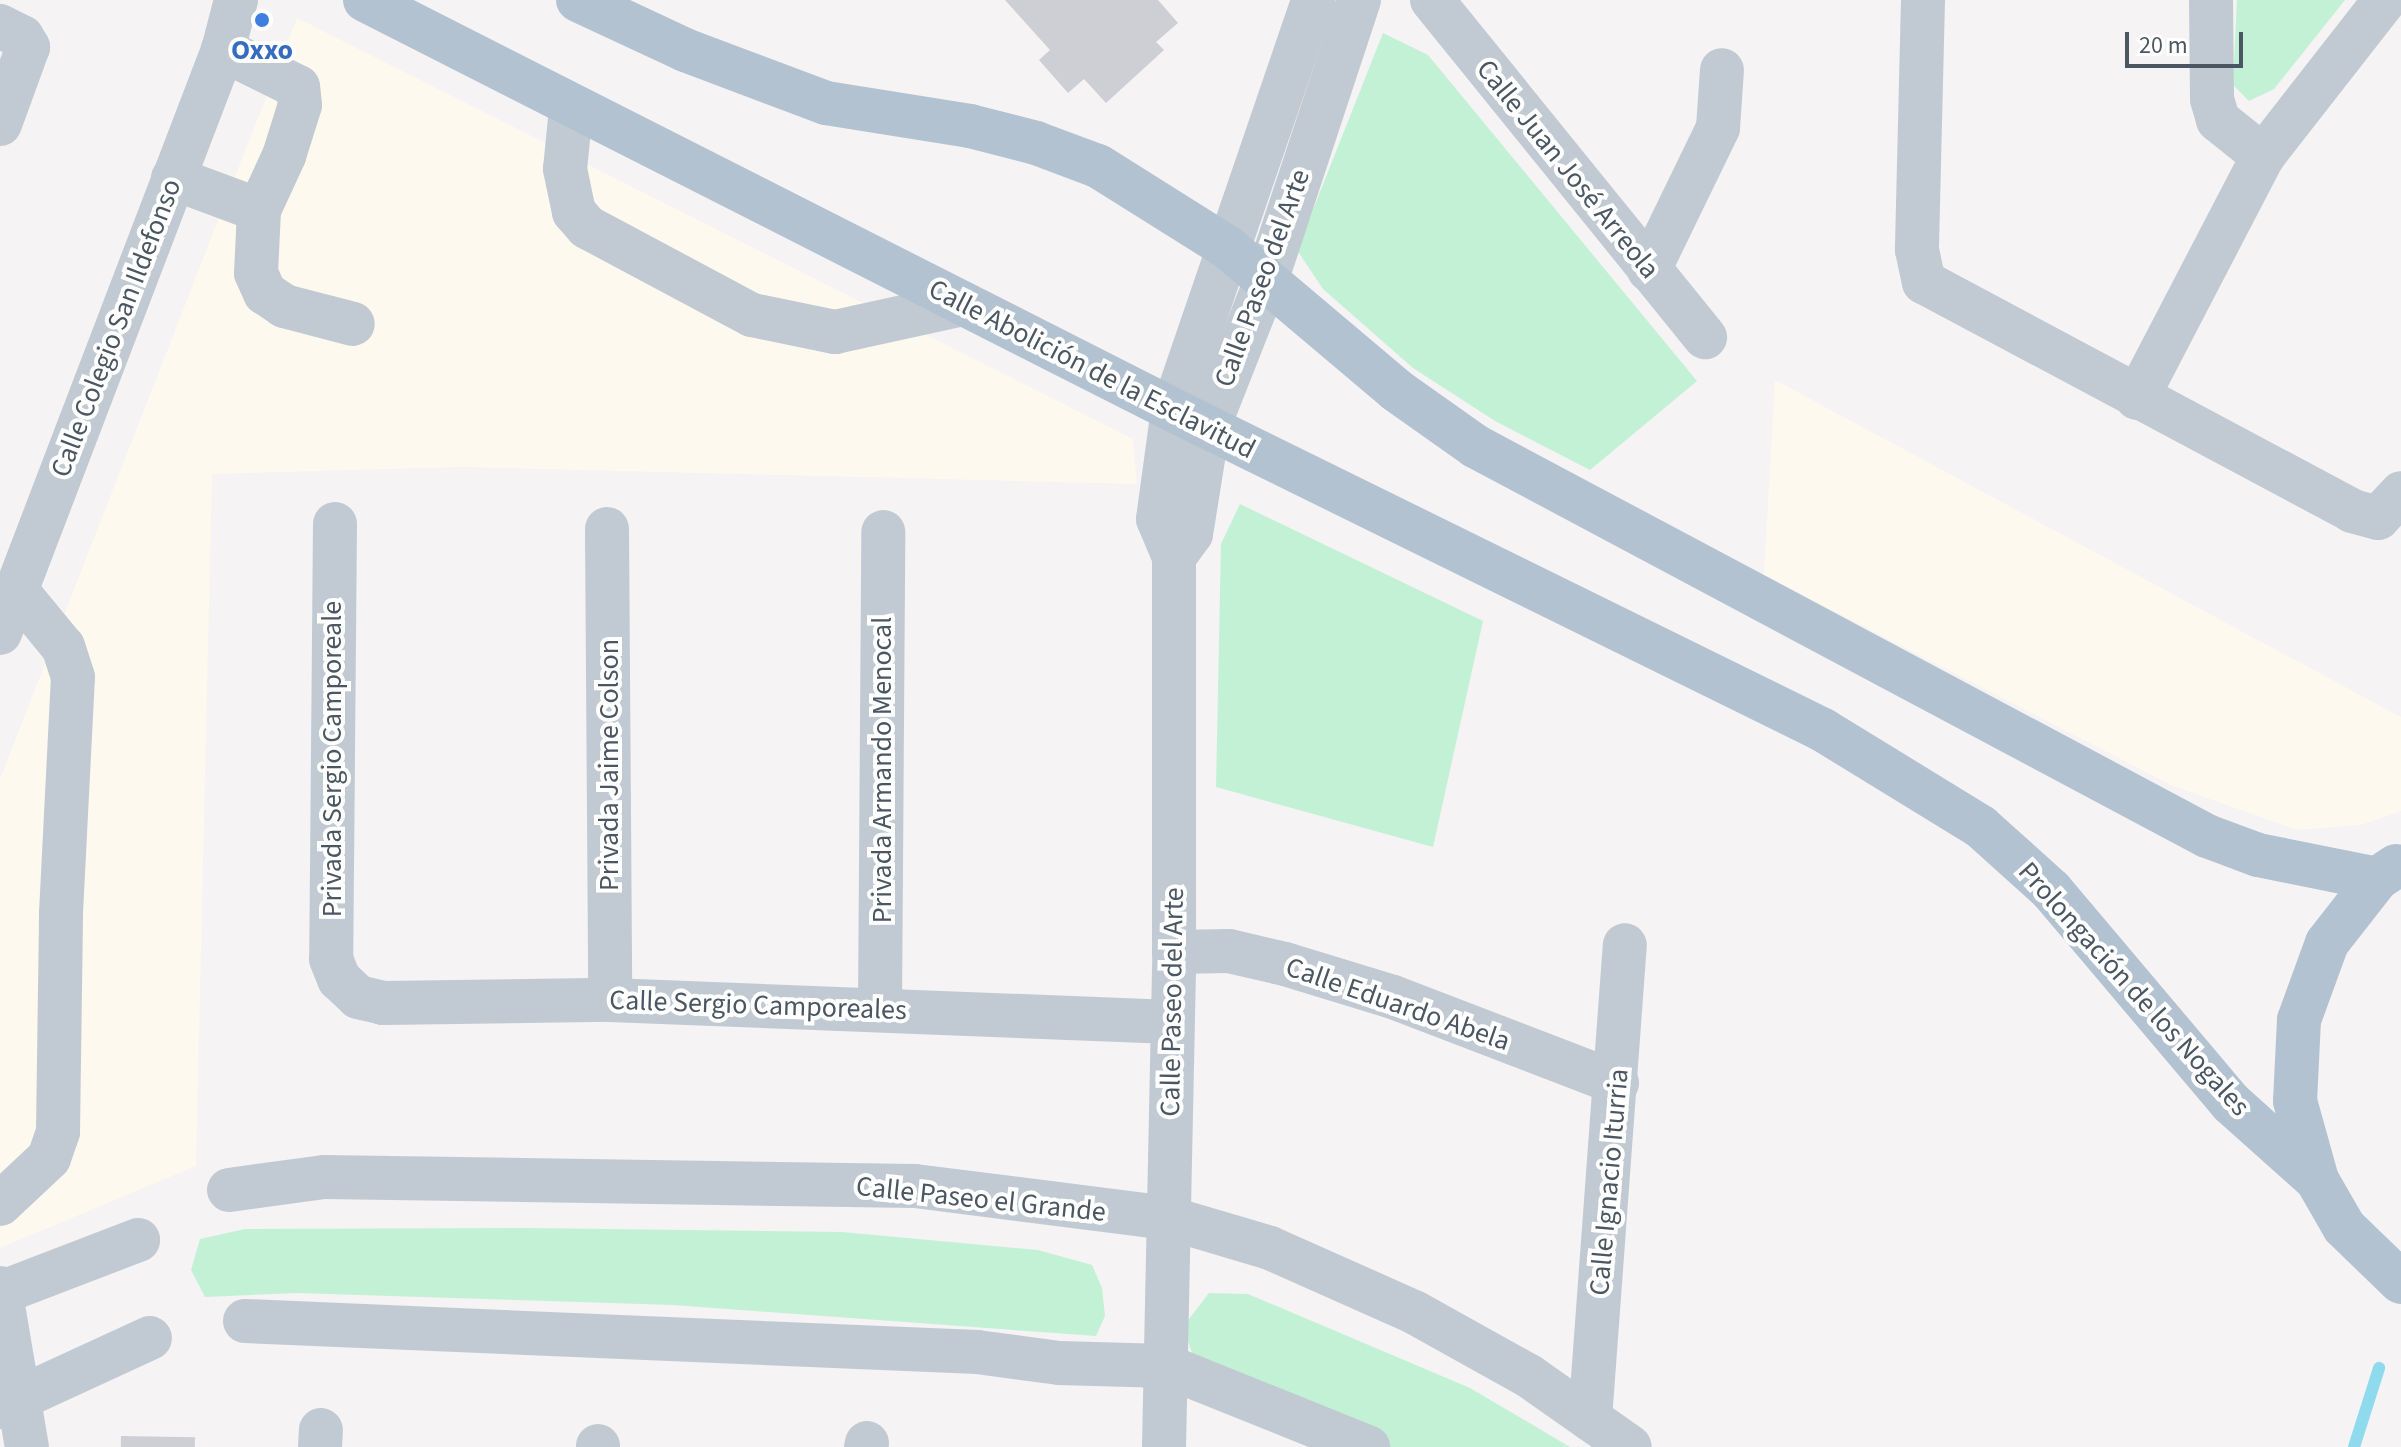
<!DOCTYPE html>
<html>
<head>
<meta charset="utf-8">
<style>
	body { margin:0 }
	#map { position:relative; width:2401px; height:1447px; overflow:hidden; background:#f5f3f3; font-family:"Source Sans 3",sans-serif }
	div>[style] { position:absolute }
	.commercial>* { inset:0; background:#fdf9ef }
	.green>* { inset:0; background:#c3f1d5 }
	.stream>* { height:12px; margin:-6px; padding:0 6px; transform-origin:6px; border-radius:6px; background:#90daee }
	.building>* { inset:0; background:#cdcfd5; transform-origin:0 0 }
	.minor>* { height:44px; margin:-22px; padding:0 22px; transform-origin:22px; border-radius:22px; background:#c1cad2 }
	.major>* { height:44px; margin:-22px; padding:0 22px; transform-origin:22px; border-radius:22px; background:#b3c2d1 }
	.dots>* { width:22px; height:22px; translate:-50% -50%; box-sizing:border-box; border:4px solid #fff; border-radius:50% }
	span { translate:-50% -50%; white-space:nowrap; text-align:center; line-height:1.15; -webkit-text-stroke:8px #fff; paint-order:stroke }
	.shop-label { font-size:28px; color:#366cbe; font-weight:700 }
	.street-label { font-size:28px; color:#4a5661 }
	.scale { position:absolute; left:2125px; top:32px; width:118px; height:36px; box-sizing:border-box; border:4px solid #4a5661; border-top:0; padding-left:10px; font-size:24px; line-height:28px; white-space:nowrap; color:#4a5661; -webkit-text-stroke:6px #fff; paint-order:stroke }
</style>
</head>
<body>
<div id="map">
	<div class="commercial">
		<i style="clip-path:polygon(297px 18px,1133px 439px,1137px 484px,463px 467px,212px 474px,196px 1166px,0 1248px,0 779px)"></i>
		<i style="clip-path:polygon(1775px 380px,2401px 717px,2401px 811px,2361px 825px,2297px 830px,2173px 786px,1764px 575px)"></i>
	</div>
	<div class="green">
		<i style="clip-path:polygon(2237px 0,2345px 0,2274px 89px,2249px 101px,2233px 85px)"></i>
		<i style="clip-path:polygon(1383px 33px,1428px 55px,1697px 381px,1590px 470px,1495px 421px,1413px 368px,1323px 289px,1297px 250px)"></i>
		<i style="clip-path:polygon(1240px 504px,1483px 621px,1433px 847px,1216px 787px,1221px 544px)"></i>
		<i style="clip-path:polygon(528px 1228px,842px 1232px,1038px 1250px,1092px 1265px,1102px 1288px,1105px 1316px,1096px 1336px,673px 1305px,297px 1293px,205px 1297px,191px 1270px,200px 1239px,245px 1229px)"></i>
		<i style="clip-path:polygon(1209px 1293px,1248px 1294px,1470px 1388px,1570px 1447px,1383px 1447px,1196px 1364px,1183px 1327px)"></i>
	</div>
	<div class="stream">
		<i style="left:2354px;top:1447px;width:83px;rotate:-72.4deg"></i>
	</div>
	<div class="building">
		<i style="clip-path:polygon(1005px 0,1158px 0,1178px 23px,1156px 42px,1164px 50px,1106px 103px,1084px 79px,1068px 93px,1039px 60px,1050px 50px)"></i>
		<i style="left:121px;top:1436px;width:74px;height:11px;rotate:1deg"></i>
	</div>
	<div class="minor">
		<i style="left:1432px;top:0;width:434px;rotate:51deg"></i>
		<i style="left:1923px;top:0;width:250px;rotate:91.4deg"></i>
		<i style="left:1917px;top:250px;width:33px;rotate:78deg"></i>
		<i style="left:1924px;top:282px;width:485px;rotate:28.1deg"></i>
		<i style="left:2352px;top:511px;width:27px;rotate:15deg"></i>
		<i style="left:2378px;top:518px;width:34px;rotate:-47deg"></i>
		<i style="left:2211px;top:0;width:99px;rotate:89.4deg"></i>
		<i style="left:2212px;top:99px;width:22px;rotate:74deg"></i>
		<i style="left:2218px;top:120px;width:58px;rotate:38.7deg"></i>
		<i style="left:0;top:26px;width:25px;rotate:27deg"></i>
		<i style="left:22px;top:37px;width:12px;rotate:59deg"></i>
		<i style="left:28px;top:47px;width:82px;rotate:110deg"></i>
		<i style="left:571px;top:109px;width:60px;rotate:95.7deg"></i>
		<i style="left:565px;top:169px;width:44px;rotate:78.2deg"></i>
		<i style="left:574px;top:212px;width:20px;rotate:49deg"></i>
		<i style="left:587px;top:227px;width:187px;rotate:28.1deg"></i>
		<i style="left:752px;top:315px;width:85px;rotate:11.6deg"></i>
		<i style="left:835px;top:332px;width:131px;rotate:-12.3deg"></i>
		<i style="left:173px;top:178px;width:92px;rotate:20.4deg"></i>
		<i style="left:259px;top:210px;width:60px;rotate:-65.2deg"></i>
		<i style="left:284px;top:156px;width:53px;rotate:-72.6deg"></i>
		<i style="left:300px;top:105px;width:18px;rotate:-96deg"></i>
		<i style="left:298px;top:87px;width:84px;rotate:-153.7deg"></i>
		<i style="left:259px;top:210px;width:63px;rotate:92.7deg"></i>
		<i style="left:256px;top:273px;width:22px;rotate:66deg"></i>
		<i style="left:265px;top:293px;width:23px;rotate:34deg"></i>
		<i style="left:284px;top:306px;width:71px;rotate:14.6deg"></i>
		<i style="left:1649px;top:270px;width:158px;rotate:-64.1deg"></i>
		<i style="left:1718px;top:128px;width:58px;rotate:-86.1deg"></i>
		<i style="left:2137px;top:398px;width:273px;rotate:-62.5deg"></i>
		<i style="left:2263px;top:156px;width:198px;rotate:-52deg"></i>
		<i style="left:335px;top:524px;width:435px;rotate:90.5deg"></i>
		<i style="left:331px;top:959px;width:22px;rotate:68deg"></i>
		<i style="left:339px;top:979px;width:26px;rotate:43deg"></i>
		<i style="left:358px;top:997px;width:26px;rotate:13deg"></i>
		<i style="left:383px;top:1003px;width:227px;rotate:-0.8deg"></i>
		<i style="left:610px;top:1000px;width:562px;rotate:2.24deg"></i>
		<i style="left:607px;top:529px;width:471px;rotate:89.6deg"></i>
		<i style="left:1174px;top:557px;width:29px;rotate:-54deg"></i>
		<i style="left:1191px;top:534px;width:107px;rotate:-80.9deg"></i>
		<i style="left:1208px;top:428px;width:158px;rotate:-68.5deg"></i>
		<i style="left:1266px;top:281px;width:296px;rotate:-71.7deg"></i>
		<i style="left:0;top:633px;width:624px;rotate:-69.07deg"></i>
		<i style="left:223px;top:50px;width:52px;rotate:-75.4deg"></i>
		<i style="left:1174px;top:952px;width:55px;rotate:-1deg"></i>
		<i style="left:1229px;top:951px;width:57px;rotate:13.1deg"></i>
		<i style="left:1285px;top:964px;width:113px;rotate:17deg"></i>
		<i style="left:1393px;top:997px;width:240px;rotate:21deg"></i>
		<i style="left:880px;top:1009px;width:477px;rotate:-89.6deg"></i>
		<i style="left:229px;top:1190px;width:96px;rotate:-7.8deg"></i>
		<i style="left:324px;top:1177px;width:591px;rotate:0.87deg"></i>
		<i style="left:915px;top:1186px;width:256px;rotate:7.2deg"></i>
		<i style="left:1169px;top:1218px;width:105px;rotate:16.5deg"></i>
		<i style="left:1270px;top:1248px;width:158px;rotate:24deg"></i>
		<i style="left:1414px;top:1312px;width:132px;rotate:29.1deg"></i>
		<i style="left:1529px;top:1376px;width:123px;rotate:35.1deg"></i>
		<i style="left:0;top:1204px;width:67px;rotate:-43.2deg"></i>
		<i style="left:49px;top:1158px;width:28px;rotate:-71deg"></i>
		<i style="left:58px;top:1132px;width:219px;rotate:-89.2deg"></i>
		<i style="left:61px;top:913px;width:236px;rotate:-87.1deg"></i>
		<i style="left:73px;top:677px;width:32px;rotate:-108deg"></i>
		<i style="left:63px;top:647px;width:72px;rotate:-129.4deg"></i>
		<i style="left:0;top:1288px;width:161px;rotate:80.4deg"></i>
		<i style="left:0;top:1293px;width:148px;rotate:-21deg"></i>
		<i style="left:245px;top:1321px;width:733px;rotate:2.43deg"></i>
		<i style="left:977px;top:1352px;width:83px;rotate:7.6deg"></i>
		<i style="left:1059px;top:1363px;width:107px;rotate:1.6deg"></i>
		<i style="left:1166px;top:1366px;width:218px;rotate:21.9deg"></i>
		<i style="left:0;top:1407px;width:165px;rotate:-24.7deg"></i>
		<i style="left:1590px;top:1419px;width:475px;rotate:-85.8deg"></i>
		<i style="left:320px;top:1447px;width:17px;rotate:-87deg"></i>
		<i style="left:598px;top:1447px;width:1px;rotate:-90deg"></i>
		<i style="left:866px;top:1447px;width:4px;rotate:-76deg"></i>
		<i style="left:1164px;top:1447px;width:495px;rotate:-88.8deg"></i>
		<i style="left:1174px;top:952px;width:395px;rotate:-90deg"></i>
		<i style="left:1174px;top:557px;width:41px;rotate:-112.8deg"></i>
		<i style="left:1158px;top:519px;width:110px;rotate:-82.2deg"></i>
		<i style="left:1173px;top:410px;width:433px;rotate:-71.1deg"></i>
	</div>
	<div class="major">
		<i style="left:365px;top:0;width:906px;rotate:26.9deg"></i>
		<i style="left:1173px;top:410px;width:724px;rotate:26.21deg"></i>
		<i style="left:1823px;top:730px;width:185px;rotate:31.5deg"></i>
		<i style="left:1981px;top:827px;width:94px;rotate:42deg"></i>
		<i style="left:2051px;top:890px;width:279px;rotate:49.8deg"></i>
		<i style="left:2231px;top:1103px;width:115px;rotate:41.8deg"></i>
		<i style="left:578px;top:0;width:118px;rotate:25deg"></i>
		<i style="left:685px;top:50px;width:151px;rotate:20.6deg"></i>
		<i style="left:826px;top:103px;width:146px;rotate:9.1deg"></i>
		<i style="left:970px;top:126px;width:68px;rotate:14.4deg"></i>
		<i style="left:1036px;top:143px;width:66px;rotate:20.4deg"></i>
		<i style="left:1098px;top:166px;width:152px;rotate:32.1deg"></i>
		<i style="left:1227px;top:247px;width:221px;rotate:40.2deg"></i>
		<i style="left:1396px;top:390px;width:97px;rotate:35.3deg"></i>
		<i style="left:1475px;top:446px;width:829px;rotate:28.05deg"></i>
		<i style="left:2207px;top:836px;width:54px;rotate:20.4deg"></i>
		<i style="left:2258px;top:855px;width:121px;rotate:11.4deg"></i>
		<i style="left:2396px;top:866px;width:23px;rotate:146deg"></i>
		<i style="left:2377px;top:879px;width:81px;rotate:128deg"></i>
		<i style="left:2327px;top:943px;width:82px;rotate:110deg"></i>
		<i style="left:2299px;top:1020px;width:81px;rotate:92.8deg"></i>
		<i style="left:2295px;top:1101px;width:82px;rotate:74.4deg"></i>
		<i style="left:2317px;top:1180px;width:54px;rotate:60.1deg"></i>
		<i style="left:2344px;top:1227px;width:79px;rotate:44deg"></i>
	</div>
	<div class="dots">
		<i style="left:262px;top:20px;background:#3f7fe0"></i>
	</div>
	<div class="shop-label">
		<span style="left:262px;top:50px">Oxxo</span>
	</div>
	<div class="street-label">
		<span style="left:1568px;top:169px;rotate:51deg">Calle Juan José Arreola</span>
		<span style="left:1262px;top:278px;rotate:-70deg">Calle Paseo del Arte</span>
		<span style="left:116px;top:328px;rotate:-69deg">Calle Colegio San Ildefonso</span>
		<span style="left:1092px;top:369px;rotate:27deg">Calle Abolición de la Esclavitud</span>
		<span style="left:332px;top:759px;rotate:-90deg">Privada Sergio Camporeale</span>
		<span style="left:609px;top:765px;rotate:-90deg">Privada Jaime Colson</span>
		<span style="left:882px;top:770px;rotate:-90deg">Privada Armando Menocal</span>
		<span style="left:2134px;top:989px;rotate:48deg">Prolongación de los Nogales</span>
		<span style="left:1172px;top:1002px;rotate:-89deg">Calle Paseo del Arte</span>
		<span style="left:1398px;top:1004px;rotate:19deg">Calle Eduardo Abela</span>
		<span style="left:758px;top:1005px;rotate:2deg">Calle Sergio Camporeales</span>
		<span style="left:1609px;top:1182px;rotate:-85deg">Calle Ignacio Iturria</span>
		<span style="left:981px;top:1199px;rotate:6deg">Calle Paseo el Grande</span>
	</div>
	<div class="scale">20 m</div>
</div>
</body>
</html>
